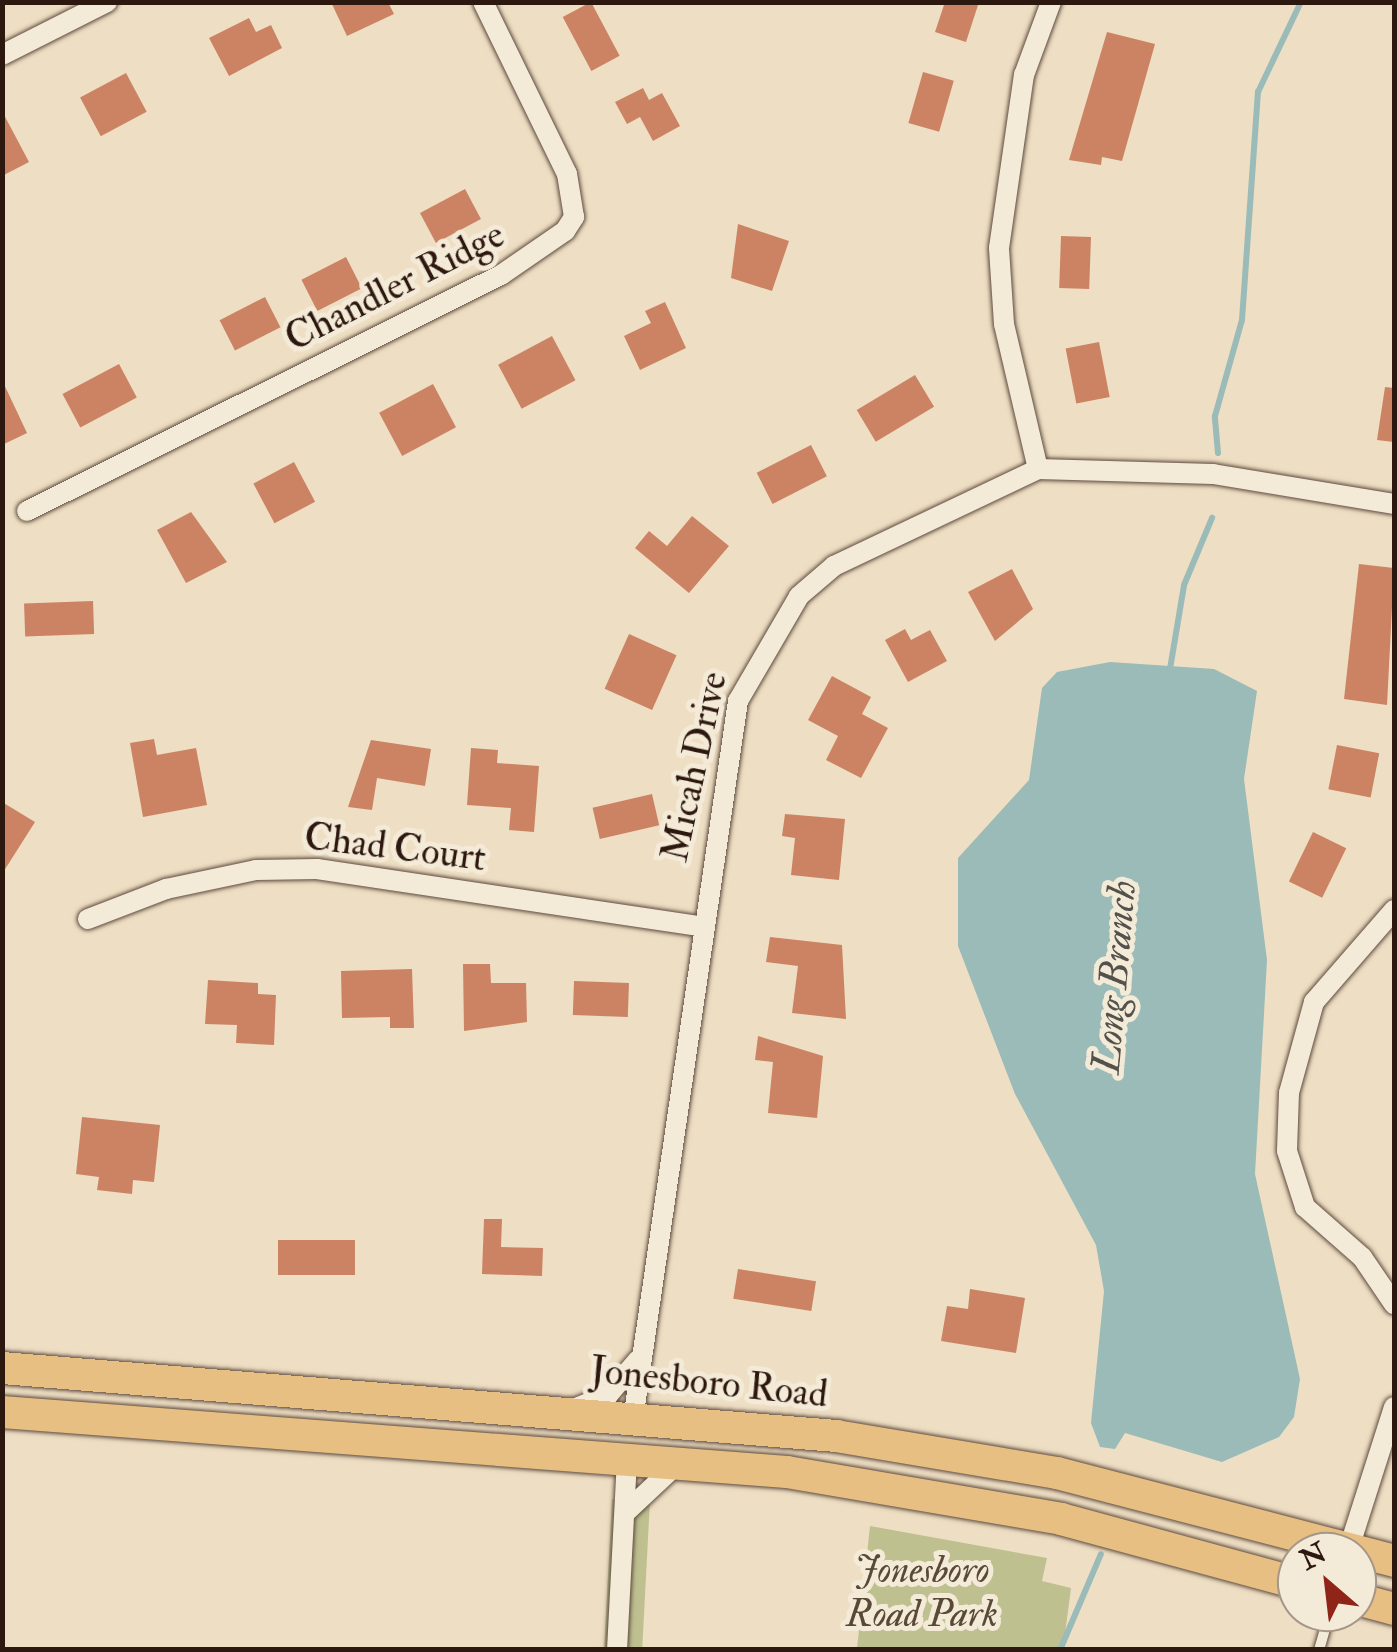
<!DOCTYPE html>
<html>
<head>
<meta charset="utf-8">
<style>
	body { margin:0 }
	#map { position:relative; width:1397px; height:1652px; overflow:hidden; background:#eedec3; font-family:"IM FELL Double Pica",serif }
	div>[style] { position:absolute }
	.green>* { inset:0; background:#bec090; transform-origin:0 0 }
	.water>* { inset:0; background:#9abbb8 }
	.stream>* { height:6px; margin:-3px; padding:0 3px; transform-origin:3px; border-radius:3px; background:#9abbb8 }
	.building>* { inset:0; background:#cb8364; transform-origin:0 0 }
	.roads { filter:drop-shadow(0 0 2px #5d4a3d) drop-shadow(0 0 2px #5d4a3d) }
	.service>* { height:10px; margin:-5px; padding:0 5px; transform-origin:5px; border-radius:5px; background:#f4ead8 }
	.minor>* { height:20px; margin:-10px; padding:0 10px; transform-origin:10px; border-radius:10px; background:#f4ead8 }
	.primary>* { height:32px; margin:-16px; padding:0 16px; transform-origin:16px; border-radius:16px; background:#e7bf82 }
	span { translate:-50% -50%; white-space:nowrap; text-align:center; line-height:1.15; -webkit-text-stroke:10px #f4ead8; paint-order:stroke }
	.street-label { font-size:38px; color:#2d1810 }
	.park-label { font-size:38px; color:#584a36; font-style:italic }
	.water-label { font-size:40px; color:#53514b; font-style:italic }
	.frame { position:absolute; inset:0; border:5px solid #2d1810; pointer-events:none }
	.north { position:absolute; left:1277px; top:1532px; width:100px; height:100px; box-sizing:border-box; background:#f4ead8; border:2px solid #a49688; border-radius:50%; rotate:332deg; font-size:28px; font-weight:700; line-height:40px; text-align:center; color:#2d1810 }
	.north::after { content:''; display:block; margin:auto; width:35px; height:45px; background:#8f2418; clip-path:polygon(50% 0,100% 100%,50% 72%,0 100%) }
</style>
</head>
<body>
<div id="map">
	<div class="green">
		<i style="left:612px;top:1499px;width:38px;height:151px;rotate:3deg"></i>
		<i style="clip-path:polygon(870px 1526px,1047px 1558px,1042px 1581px,1071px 1588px,1063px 1649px,857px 1649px)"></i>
	</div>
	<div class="water">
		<i style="clip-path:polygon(1110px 662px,1214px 669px,1257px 691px,1244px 779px,1267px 960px,1255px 1174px,1300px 1379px,1294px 1417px,1279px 1437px,1222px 1462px,1125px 1433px,1115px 1449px,1100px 1447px,1091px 1423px,1104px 1291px,1096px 1245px,1015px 1094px,958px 946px,958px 858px,1029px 780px,1042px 688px,1057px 672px)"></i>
	</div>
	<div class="stream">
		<i style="left:1218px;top:453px;width:37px;rotate:-95deg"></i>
		<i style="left:1215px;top:416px;width:100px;rotate:-74.3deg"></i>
		<i style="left:1242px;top:320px;width:229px;rotate:-86deg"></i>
		<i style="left:1258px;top:92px;width:100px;rotate:-64.5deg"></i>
		<i style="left:1170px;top:669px;width:85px;rotate:-80.5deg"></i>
		<i style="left:1184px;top:585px;width:73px;rotate:-67.3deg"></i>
		<i style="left:1060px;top:1650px;width:104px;rotate:-66.9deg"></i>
	</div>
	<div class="building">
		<i style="clip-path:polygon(331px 2px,388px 2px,394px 14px,347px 36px)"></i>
		<i style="left:591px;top:2px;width:61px;height:32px;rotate:62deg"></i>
		<i style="clip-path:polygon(945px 2px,979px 2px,966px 42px,935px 32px)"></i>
		<i style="clip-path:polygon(249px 18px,256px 32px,271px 25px,282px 48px,229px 76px,209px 38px)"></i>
		<i style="clip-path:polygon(1107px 32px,1155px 44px,1122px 161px,1102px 157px,1101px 165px,1069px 160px)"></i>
		<i style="left:923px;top:72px;width:32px;height:53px;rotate:16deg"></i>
		<i style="left:126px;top:73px;width:44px;height:52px;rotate:62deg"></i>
		<i style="clip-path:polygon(643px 88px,649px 100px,662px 93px,680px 126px,653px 141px,640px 117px,627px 124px,615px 102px)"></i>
		<i style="clip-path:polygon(2px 111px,29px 162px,2px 176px)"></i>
		<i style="left:465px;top:189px;width:34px;height:51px;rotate:62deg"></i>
		<i style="clip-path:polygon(738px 224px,789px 241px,772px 291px,731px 278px)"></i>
		<i style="left:1061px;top:236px;width:30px;height:52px;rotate:2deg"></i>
		<i style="left:346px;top:257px;width:35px;height:50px;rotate:63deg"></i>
		<i style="left:265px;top:297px;width:34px;height:51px;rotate:63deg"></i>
		<i style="clip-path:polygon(665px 302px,686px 348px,640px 370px,624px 336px,651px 323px,645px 311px)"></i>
		<i style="left:552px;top:336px;width:50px;height:61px;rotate:62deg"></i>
		<i style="left:1099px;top:342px;width:56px;height:34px;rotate:79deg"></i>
		<i style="left:119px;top:364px;width:38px;height:64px;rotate:62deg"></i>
		<i style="left:915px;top:375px;width:37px;height:68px;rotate:59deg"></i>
		<i style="clip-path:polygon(2px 380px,27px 433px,2px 445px)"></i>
		<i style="left:433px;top:384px;width:49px;height:61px;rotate:62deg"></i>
		<i style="clip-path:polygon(1385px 387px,1394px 388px,1394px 442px,1377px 440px)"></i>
		<i style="left:811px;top:445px;width:35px;height:61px;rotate:63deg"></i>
		<i style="left:294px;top:462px;width:45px;height:46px;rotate:62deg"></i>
		<i style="clip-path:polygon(191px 512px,227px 562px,186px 583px,157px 530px)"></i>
		<i style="clip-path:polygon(692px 516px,729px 546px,689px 593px,635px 548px,649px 531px,667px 546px)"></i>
		<i style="clip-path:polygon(1359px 564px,1394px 568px,1387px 705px,1344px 699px)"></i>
		<i style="clip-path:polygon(1012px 569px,1033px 609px,995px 641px,968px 592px)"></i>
		<i style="left:93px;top:601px;width:33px;height:69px;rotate:88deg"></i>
		<i style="clip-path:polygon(905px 629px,911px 640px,930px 630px,947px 661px,908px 682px,885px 640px)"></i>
		<i style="left:629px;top:634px;width:52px;height:60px;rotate:24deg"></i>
		<i style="clip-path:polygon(832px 676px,871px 697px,862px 714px,888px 728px,861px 778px,826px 760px,838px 736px,808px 720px)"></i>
		<i style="clip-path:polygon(154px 739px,157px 755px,196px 748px,207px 805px,143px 817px,130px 743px)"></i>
		<i style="clip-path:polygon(371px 740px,431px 749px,425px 786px,377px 778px,372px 810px,348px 807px)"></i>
		<i style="left:1337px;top:745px;width:43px;height:45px;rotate:11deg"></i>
		<i style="clip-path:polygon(471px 748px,498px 750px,497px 763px,539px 766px,534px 832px,509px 830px,511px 808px,467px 805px)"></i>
		<i style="left:652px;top:794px;width:32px;height:61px;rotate:77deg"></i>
		<i style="clip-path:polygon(2px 802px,35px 822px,2px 874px)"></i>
		<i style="clip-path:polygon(785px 814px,845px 819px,839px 880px,791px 875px,795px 838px,782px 836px)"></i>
		<i style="left:1313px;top:832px;width:37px;height:55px;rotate:26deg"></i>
		<i style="clip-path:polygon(770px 937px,842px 945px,846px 1019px,792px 1013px,798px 966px,766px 962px)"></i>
		<i style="clip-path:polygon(463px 964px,490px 964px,491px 983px,526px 983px,527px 1022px,464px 1031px)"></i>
		<i style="clip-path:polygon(412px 969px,414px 1028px,390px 1028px,390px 1017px,342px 1018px,341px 971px)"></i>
		<i style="clip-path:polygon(208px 980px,258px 983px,258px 994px,276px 995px,274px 1045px,236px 1043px,237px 1025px,205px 1024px)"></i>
		<i style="left:574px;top:981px;width:55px;height:34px;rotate:2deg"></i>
		<i style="clip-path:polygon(758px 1036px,823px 1056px,817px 1118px,768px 1113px,773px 1062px,755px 1060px)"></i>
		<i style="clip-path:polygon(82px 1117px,160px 1125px,154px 1182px,133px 1180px,132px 1194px,97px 1190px,99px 1177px,76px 1174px)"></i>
		<i style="clip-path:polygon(484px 1219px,502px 1219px,501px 1247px,543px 1248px,542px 1276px,482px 1274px)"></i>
		<i style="left:355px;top:1240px;width:35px;height:77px;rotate:90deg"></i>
		<i style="left:738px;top:1269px;width:79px;height:30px;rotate:9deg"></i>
		<i style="clip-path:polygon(970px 1289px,1025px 1298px,1016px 1353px,941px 1341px,947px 1306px,968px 1309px)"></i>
	</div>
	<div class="roads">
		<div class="service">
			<i style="left:1319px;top:1650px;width:40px;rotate:-74deg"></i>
		</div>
		<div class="minor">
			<i style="left:2px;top:55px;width:118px;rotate:-26.8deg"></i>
			<i style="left:1038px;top:469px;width:149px;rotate:-103.2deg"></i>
			<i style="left:1004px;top:324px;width:76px;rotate:-93.8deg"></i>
			<i style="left:999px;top:248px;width:175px;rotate:-81.8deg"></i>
			<i style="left:1024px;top:75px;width:78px;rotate:-69.7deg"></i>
			<i style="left:27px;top:511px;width:530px;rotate:-26.47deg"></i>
			<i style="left:501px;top:275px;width:78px;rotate:-34.5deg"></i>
			<i style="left:565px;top:231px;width:17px;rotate:-57deg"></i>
			<i style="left:574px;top:217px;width:44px;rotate:-99.2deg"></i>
			<i style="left:567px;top:174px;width:191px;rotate:-116deg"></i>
			<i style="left:1394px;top:910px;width:122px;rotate:131deg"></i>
			<i style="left:1314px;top:1002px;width:94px;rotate:105.4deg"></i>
			<i style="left:1289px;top:1093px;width:58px;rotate:92deg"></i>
			<i style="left:1287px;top:1151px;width:59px;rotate:72.2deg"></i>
			<i style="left:1305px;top:1207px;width:76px;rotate:41.3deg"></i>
			<i style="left:1362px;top:1257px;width:57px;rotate:55.8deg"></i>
			<i style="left:88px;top:919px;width:84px;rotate:-21deg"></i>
			<i style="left:166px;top:889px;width:92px;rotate:-11.9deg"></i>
			<i style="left:256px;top:870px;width:61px;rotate:-0.9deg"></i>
			<i style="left:317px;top:869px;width:385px;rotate:8.5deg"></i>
			<i style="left:576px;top:1408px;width:35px;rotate:-22deg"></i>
			<i style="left:608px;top:1395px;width:46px;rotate:-49.4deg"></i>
			<i style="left:634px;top:1413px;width:720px;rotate:-81.69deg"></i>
			<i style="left:738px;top:701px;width:121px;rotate:-59.8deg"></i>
			<i style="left:799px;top:596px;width:46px;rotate:-40.6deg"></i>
			<i style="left:834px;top:566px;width:226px;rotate:-25.4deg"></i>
			<i style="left:1038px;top:469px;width:175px;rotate:1.6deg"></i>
			<i style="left:1213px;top:474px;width:183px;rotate:9.4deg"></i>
			<i style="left:627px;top:1511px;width:64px;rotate:-43.1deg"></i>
			<i style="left:1349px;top:1548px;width:148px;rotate:-72.3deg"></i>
			<i style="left:617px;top:1650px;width:192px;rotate:-87deg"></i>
		</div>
		<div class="primary">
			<i style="left:2px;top:1368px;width:837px;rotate:4.66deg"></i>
			<i style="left:836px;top:1436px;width:224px;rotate:9.5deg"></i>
			<i style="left:1057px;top:1473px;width:348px;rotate:14.6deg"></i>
			<i style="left:2px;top:1412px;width:787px;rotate:4.37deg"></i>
			<i style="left:787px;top:1472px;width:278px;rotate:9.7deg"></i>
			<i style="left:1061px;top:1519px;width:245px;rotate:15.2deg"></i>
			<i style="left:1357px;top:1599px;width:38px;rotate:15deg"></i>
		</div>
	</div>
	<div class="street-label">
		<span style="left:395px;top:287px;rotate:-27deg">Chandler Ridge</span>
		<span style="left:695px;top:767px;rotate:-78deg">Micah Drive</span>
		<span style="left:395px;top:848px;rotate:7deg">Chad Court</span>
		<span style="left:709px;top:1383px;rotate:6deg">Jonesboro Road</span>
	</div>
	<div class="park-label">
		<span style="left:922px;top:1593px">Jonesboro<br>Road Park</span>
	</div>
	<div class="water-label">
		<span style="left:1115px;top:977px;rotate:-85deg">Long Branch</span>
	</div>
	<div class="frame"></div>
	<div class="north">N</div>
</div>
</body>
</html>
